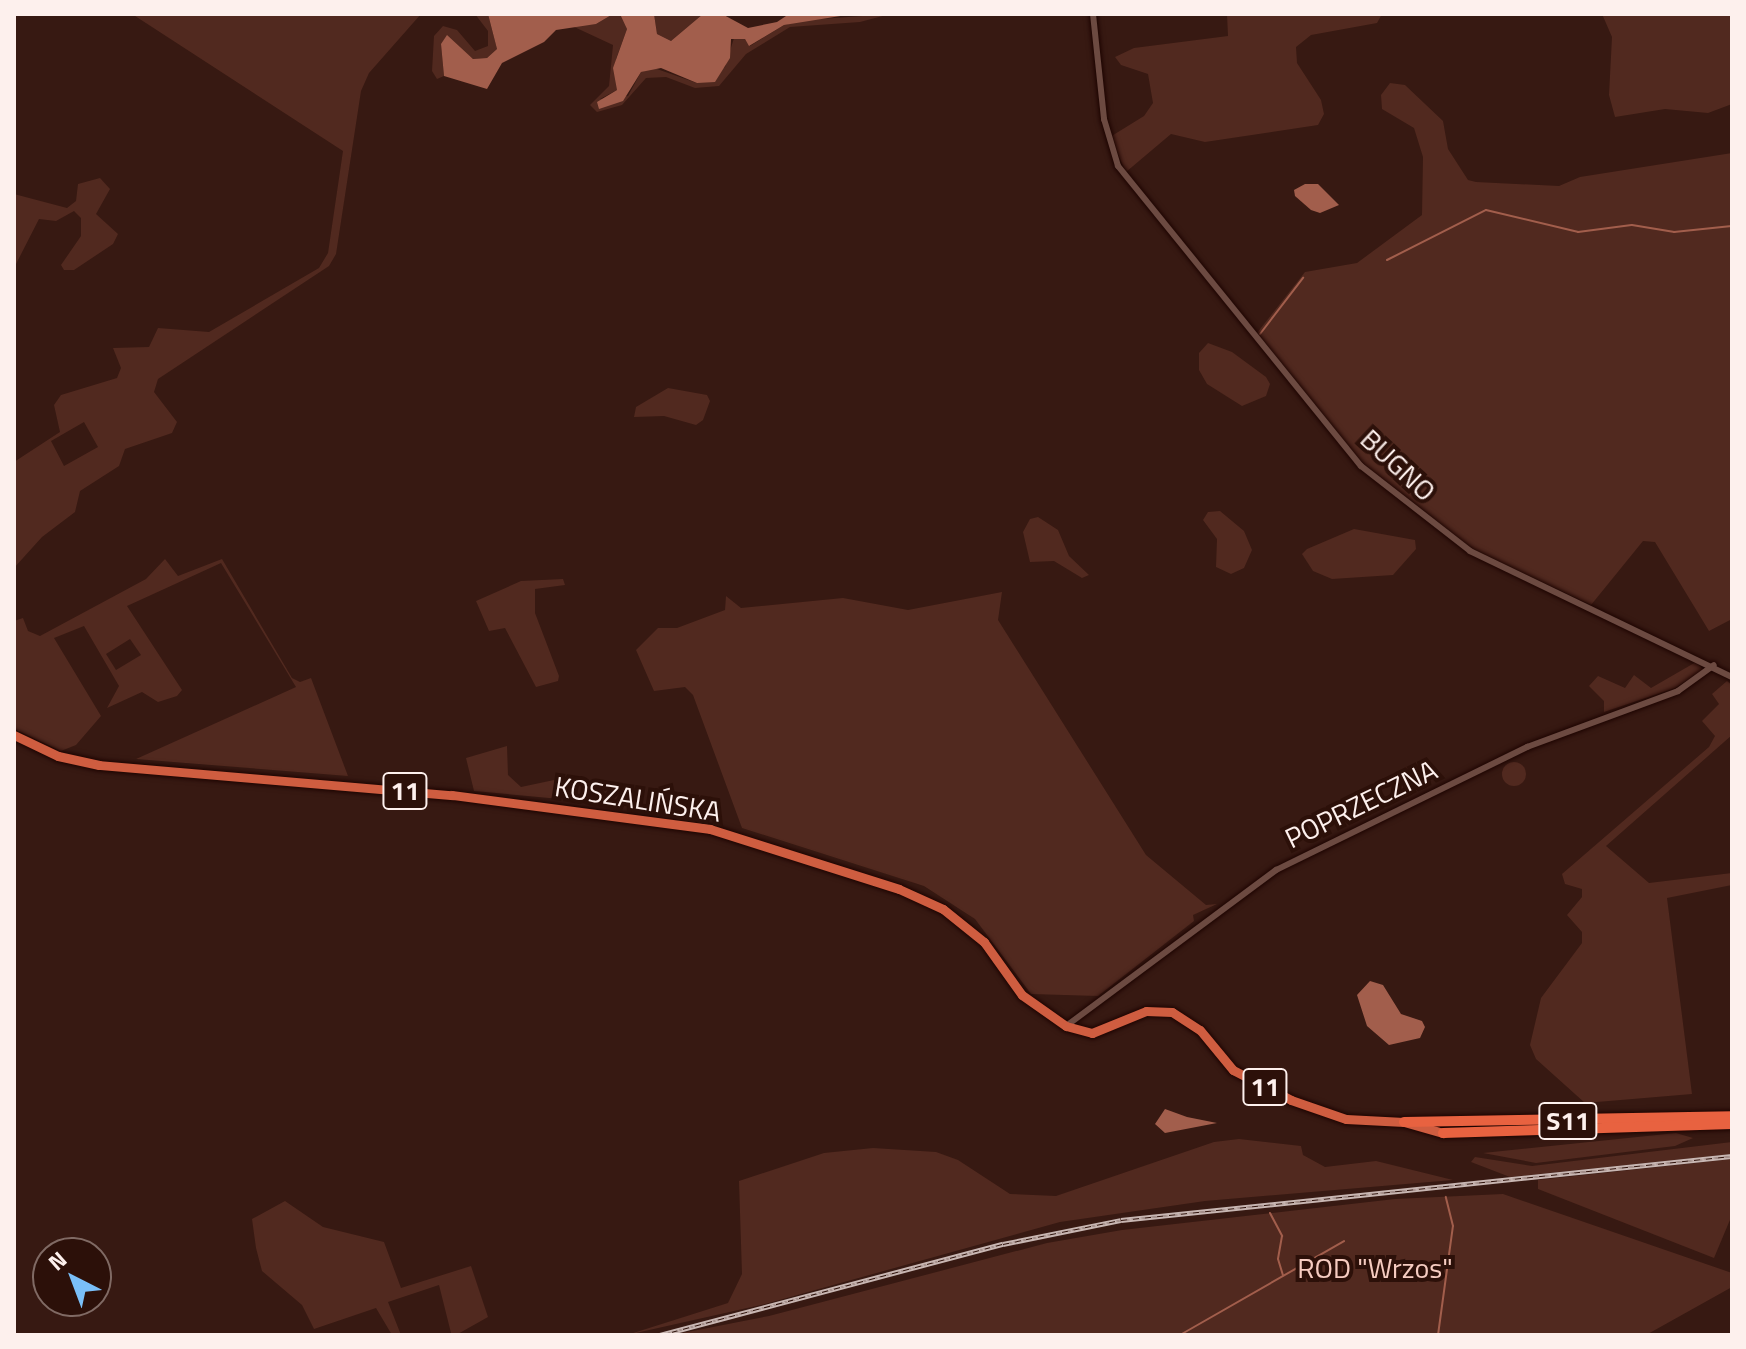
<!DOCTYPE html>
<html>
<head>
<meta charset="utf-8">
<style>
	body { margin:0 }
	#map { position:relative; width:1746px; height:1349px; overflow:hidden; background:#371912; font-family:"Titillium Web",sans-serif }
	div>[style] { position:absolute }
	.green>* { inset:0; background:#51291f }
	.round { border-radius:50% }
	.water>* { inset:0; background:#a25e4c }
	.stream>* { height:2px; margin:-1px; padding:0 1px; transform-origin:1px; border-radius:1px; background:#a25e4c }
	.roads { filter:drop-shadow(0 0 2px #1d0401) drop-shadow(0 0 2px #1d0401) }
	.tertiary>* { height:6px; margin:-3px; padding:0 3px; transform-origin:3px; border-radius:3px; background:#6c4a41 }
	.trunk>* { height:9px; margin:-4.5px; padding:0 4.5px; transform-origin:4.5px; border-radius:4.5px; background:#cf5d40 }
	.motorway>* { height:10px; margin:-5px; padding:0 5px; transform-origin:5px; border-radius:5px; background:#e86240 }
	.rail>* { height:5px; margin-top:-2.5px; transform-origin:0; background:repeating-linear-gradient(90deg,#2c1009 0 6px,#c8b6b2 0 12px); box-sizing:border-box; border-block:2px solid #c8b6b2 }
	span { translate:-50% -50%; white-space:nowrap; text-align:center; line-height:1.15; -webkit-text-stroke:8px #2c1009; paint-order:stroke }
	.shield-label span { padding:2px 6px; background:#2c1009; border:2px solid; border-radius:6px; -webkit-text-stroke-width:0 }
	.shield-label { font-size:26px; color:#fdf0ed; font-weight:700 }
	.street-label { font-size:28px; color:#fdf0ed }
	.park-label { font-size:28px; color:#f6ccc1 }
	.frame { position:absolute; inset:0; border:16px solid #fdf0ed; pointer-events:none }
	.north { position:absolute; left:32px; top:1237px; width:80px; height:80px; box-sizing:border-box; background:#2c1009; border:2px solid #806a64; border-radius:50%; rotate:318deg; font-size:22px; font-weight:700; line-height:32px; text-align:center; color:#fdf0ed }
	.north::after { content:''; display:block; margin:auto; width:28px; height:36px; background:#7abff8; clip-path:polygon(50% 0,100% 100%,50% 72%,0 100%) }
</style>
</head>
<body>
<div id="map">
	<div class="green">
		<i style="clip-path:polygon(evenodd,132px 14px,421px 14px,369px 73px,361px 91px,336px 254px,329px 266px,158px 379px,154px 392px,177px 422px,172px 433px,125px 449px,119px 466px,80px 491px,75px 512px,42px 537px,14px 568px,14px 462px,60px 432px,54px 405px,61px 395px,117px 378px,121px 368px,113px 348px,149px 347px,158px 328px,209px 332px,319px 268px,328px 253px,343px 151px,132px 14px,84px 422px,98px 447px,64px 466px,51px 441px,84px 422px)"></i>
		<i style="clip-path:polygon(475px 14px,488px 14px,497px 49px,487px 58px,473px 59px,457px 46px,441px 44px,444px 76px,437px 79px,432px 71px,434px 36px,443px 26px,457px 30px,475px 51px,488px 46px,488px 31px)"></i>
		<i style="clip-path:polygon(613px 14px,624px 17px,627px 29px,616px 59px,617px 90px,600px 99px,628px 96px,641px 72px,654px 68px,697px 83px,725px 67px,734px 38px,745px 39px,750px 46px,784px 25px,806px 20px,890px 14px,860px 22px,790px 27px,746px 54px,719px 86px,695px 88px,666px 77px,646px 78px,622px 105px,597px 112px,590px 105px,609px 86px,613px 45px,570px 25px,596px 24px)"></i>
		<i style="clip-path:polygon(654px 14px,703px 14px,671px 41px,657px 34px)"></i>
		<i style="clip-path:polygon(1227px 14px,1382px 14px,1377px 23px,1311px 35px,1296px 47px,1297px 63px,1321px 100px,1324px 114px,1318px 125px,1205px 142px,1171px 134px,1126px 172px,1110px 137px,1144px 116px,1153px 103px,1148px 74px,1121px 65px,1115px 57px,1134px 48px,1228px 36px)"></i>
		<i style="clip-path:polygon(1602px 14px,1732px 14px,1732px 104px,1708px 113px,1665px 109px,1615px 117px,1609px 95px,1612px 37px)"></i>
		<i style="clip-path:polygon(1390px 83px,1405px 85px,1443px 121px,1448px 149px,1468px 180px,1476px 182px,1559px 186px,1580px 177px,1732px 153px,1732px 619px,1709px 631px,1655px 542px,1643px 541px,1591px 605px,1471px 549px,1363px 464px,1257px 333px,1305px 272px,1357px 263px,1422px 215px,1423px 157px,1414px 128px,1382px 109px,1381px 95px)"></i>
		<i style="clip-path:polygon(100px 178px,110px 189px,96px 214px,118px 234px,113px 244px,74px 270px,64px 270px,61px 265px,81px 236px,81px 218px,74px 211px,56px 221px,39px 219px,14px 268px,14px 194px,67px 208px,76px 201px,78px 184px)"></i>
		<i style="clip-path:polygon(1208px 343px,1232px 352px,1266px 377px,1270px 384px,1266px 396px,1242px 406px,1207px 384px,1199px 370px,1199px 353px)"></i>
		<i style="clip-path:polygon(668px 388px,707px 395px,710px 401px,703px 420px,696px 425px,664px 416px,634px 417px,636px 407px)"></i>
		<i style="clip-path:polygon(1220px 511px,1244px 531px,1252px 550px,1244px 568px,1231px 574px,1216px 567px,1217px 539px,1203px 520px,1208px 512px)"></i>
		<i style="clip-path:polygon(1038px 517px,1058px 530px,1069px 556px,1089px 575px,1082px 578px,1054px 561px,1030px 562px,1023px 532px,1030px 519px)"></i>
		<i style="clip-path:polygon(1354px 529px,1415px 540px,1416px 549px,1393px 575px,1332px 579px,1313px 571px,1302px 554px,1307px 549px)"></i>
		<i style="clip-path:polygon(evenodd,165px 559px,178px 576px,222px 559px,292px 678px,300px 682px,311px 678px,348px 776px,136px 759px,296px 687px,221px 563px,127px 606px,182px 690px,177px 696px,158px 702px,142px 692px,107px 708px,119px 686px,84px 626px,54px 638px,101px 716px,76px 745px,61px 751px,14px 729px,14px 621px,23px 618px,28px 631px,40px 636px,146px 579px,165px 559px,130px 639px,141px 655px,116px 670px,106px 654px,130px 639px)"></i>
		<i style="clip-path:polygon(563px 579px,565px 585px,535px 589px,535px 613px,559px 676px,558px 681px,536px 687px,505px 628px,489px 631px,476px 601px,521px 581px)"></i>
		<i style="clip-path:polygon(1002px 592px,998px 620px,1146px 855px,1206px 905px,1217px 904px,1193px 915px,1194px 921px,1098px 996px,1031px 994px,975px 919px,924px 886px,742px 828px,693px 695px,685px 687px,654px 691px,636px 650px,658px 628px,677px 628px,725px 610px,726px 596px,741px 608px,843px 598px,908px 610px)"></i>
		<i style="clip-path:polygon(1696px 662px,1704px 670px,1675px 688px,1604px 712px,1604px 701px,1589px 686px,1598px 676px,1625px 688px,1634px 675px,1651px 688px)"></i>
		<i style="clip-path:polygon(1727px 681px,1732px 685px,1732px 735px,1606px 846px,1649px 883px,1732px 873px,1732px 885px,1667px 898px,1692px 1094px,1585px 1103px,1536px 1059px,1530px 1045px,1541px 998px,1582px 943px,1582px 932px,1567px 915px,1582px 897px,1582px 889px,1565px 884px,1562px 874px,1709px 747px,1715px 736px,1702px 721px,1719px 704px,1712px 694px)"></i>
		<i style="clip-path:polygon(507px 746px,508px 775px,521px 787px,554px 780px,560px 799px,474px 791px,466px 758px)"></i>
		<i class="round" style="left:1502px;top:762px;width:24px;height:24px"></i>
		<i style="clip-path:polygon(1676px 1133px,1693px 1138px,1675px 1146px,1536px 1163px,1483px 1153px)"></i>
		<i style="clip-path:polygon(1239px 1139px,1301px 1146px,1303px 1155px,1325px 1167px,1376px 1161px,1453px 1180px,1205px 1201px,1060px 1222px,765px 1304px,627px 1335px,728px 1303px,742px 1274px,739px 1181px,824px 1153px,873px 1148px,936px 1152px,958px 1160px,1010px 1194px,1056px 1196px,1214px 1142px)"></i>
		<i style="clip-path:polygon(1732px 1142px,1732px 1154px,1510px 1177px,1471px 1162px,1475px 1157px,1532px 1166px)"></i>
		<i style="clip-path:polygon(1732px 1159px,1732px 1215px,1714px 1258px,1538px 1189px,1538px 1180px)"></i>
		<i style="clip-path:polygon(1503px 1194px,1732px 1273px,1732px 1287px,1646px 1335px,672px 1335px,769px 1316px,1047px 1243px,1122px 1230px,1395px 1199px)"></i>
		<i style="clip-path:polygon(285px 1201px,323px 1227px,384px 1242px,401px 1288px,471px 1266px,488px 1317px,456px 1335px,446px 1335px,451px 1333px,439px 1285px,388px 1302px,401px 1335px,392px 1335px,376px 1308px,314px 1329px,302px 1305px,262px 1271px,256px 1248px,252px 1219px)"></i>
	</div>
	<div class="water">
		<i style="clip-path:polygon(488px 14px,613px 14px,596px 24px,556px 30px,544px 42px,502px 63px,487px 89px,444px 76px,441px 44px,447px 35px,473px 59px,487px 58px,497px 49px)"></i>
		<i style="clip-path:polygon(620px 14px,654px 14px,657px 34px,671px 41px,703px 14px,722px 14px,748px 28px,777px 22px,789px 14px,853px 14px,784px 25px,749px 46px,745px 39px,731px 39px,730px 58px,715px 82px,697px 83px,661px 68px,641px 72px,623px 101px,599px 109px,597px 102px,617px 90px,613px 68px,627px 29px)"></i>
		<i style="clip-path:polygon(1305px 184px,1318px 184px,1339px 205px,1320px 213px,1311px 210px,1295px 196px,1294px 190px)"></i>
		<i style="clip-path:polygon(1370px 981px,1383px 985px,1401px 1014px,1422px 1021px,1425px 1027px,1420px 1038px,1389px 1045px,1367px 1026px,1357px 995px)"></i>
		<i style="clip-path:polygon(1165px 1109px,1187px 1117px,1217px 1123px,1165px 1133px,1155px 1124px)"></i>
	</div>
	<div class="stream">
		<i style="left:1387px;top:260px;width:111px;rotate:-26.8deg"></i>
		<i style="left:1486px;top:210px;width:95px;rotate:13.4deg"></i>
		<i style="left:1578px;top:232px;width:54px;rotate:-7.4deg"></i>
		<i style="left:1632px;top:225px;width:43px;rotate:9.5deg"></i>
		<i style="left:1674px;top:232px;width:58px;rotate:-5.9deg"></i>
		<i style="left:1260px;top:334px;width:71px;rotate:-52.5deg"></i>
		<i style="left:1270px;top:1213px;width:26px;rotate:62deg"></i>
		<i style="left:1282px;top:1236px;width:23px;rotate:100deg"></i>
		<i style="left:1278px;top:1259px;width:17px;rotate:73deg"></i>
		<i style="left:1180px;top:1335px;width:189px;rotate:-29.8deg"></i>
		<i style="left:1438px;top:1335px;width:110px;rotate:-82.2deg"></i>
		<i style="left:1453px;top:1226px;width:30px;rotate:-104deg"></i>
	</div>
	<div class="roads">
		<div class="tertiary">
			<i style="left:1093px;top:14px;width:106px;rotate:84deg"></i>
			<i style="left:1104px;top:119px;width:49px;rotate:73.4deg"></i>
			<i style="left:1118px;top:166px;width:386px;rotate:51deg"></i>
			<i style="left:1361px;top:466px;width:138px;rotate:37.9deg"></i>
			<i style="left:1470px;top:551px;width:291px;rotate:25.7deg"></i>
			<i style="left:1066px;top:1026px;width:262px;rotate:-36.6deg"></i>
			<i style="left:1276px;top:870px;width:280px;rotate:-26.1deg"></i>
			<i style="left:1527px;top:747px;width:161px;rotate:-20.3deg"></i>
			<i style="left:1678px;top:691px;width:44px;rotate:-35.8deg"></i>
		</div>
		<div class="trunk">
			<i style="left:14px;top:735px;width:49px;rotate:25.5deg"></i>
			<i style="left:58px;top:756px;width:42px;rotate:12.4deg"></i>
			<i style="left:99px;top:765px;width:354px;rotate:4.9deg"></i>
			<i style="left:452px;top:795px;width:260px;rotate:7.5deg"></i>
			<i style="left:710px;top:829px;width:198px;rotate:17.6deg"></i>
			<i style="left:899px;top:889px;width:48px;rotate:24.4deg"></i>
			<i style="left:943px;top:909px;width:53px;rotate:38.8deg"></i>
			<i style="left:984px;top:942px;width:65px;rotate:54.4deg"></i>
			<i style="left:1022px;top:995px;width:54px;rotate:35.2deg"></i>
			<i style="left:1066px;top:1026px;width:27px;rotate:15deg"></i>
			<i style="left:1092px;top:1033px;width:58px;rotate:-22.2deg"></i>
			<i style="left:1146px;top:1011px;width:26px;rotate:2deg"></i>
			<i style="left:1172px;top:1012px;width:33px;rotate:33deg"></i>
			<i style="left:1200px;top:1030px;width:52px;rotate:50.5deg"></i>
			<i style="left:1233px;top:1070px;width:65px;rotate:27.3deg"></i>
			<i style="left:1291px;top:1100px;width:58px;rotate:19.1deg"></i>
			<i style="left:1346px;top:1119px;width:58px;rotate:3deg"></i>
			<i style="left:1404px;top:1122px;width:41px;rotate:15.8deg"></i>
		</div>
		<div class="motorway">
			<i style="left:1404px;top:1122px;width:328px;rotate:-1deg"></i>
			<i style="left:1443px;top:1133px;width:289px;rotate:-1.8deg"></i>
		</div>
	</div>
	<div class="rail">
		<i style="left:660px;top:1335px;width:355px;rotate:-14.9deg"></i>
		<i style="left:1003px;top:1244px;width:120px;rotate:-11.5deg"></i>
		<i style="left:1121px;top:1220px;width:614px;rotate:-5.98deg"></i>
	</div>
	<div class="shield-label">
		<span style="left:405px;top:791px">11</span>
		<span style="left:1265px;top:1087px">11</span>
		<span style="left:1568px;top:1121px">S11</span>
	</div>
	<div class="street-label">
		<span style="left:1398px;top:465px;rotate:43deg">BUGNO</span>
		<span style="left:638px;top:799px;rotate:9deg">KOSZALIŃSKA</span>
		<span style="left:1361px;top:804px;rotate:-26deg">POPRZECZNA</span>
	</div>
	<div class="park-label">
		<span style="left:1375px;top:1268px">ROD "Wrzos"</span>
	</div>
	<div class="frame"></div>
	<div class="north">N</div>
</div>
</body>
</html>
